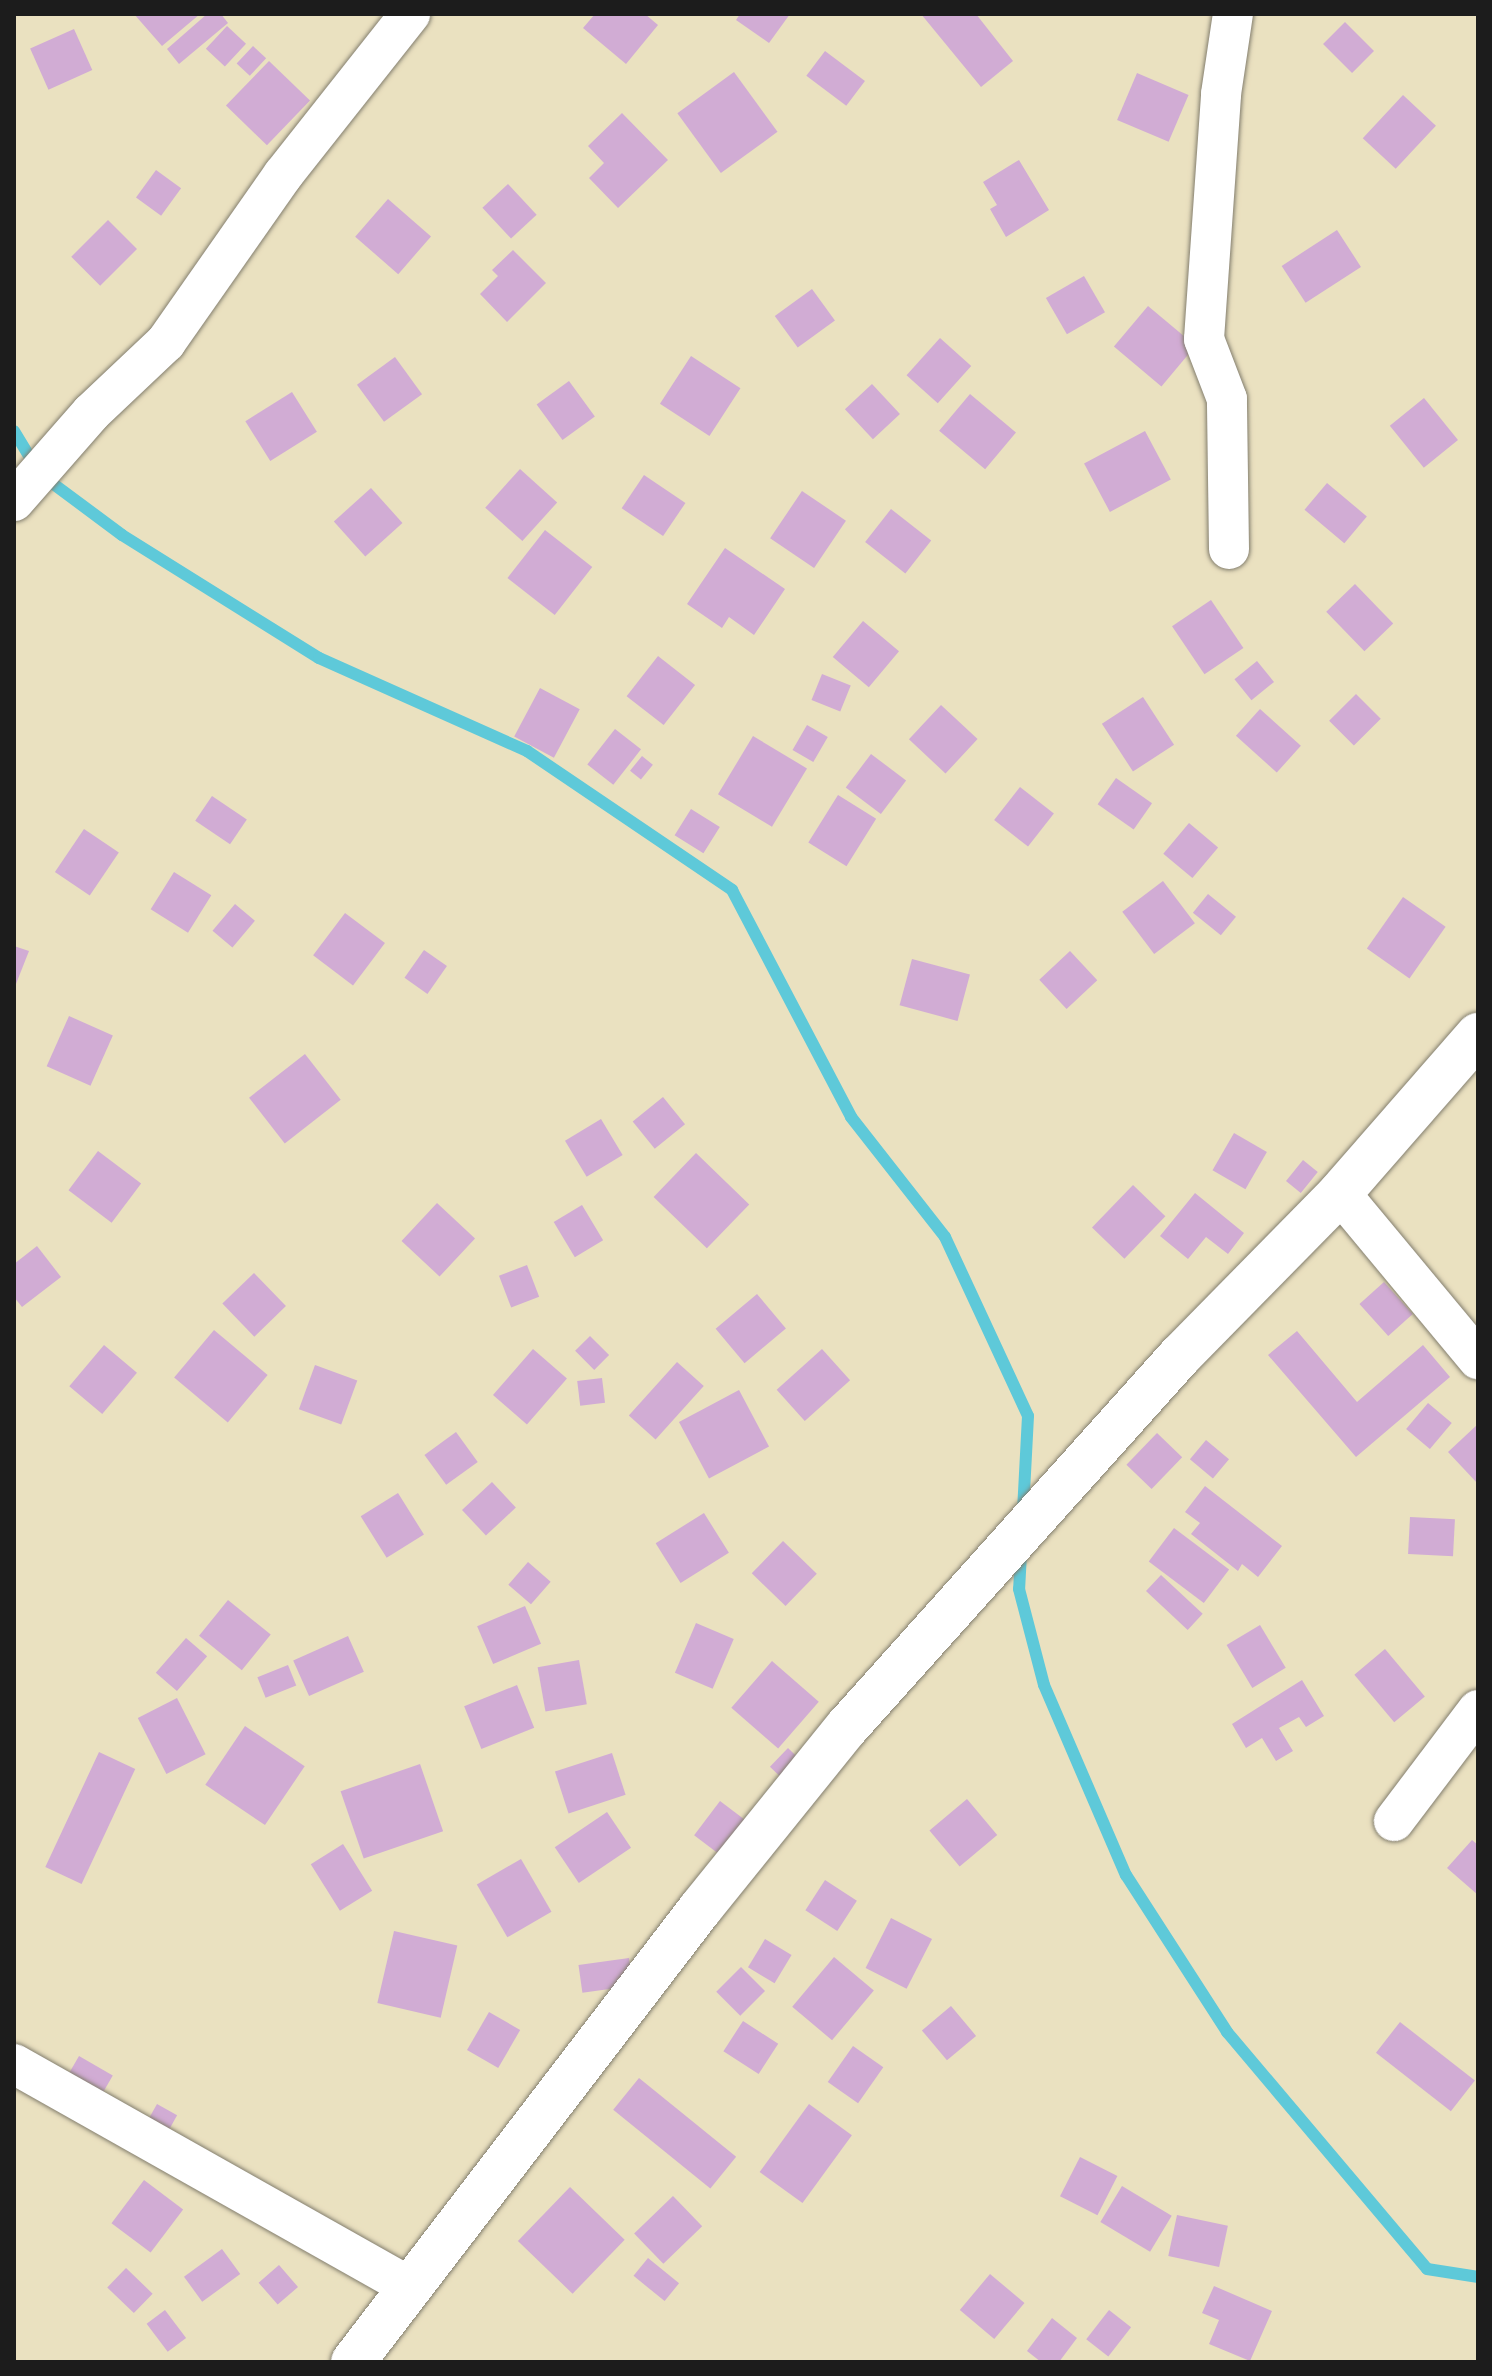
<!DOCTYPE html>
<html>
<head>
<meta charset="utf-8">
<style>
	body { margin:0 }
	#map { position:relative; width:1492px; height:2376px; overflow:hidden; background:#eae1c0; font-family:Delius,sans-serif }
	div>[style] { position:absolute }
	.stream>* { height:12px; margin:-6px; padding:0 6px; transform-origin:6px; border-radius:6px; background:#5ec9d9 }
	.building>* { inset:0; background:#d1acd4; transform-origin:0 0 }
	.roads { filter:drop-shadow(0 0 2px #837e6e) drop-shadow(0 0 2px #837e6e) }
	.minor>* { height:40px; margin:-20px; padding:0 20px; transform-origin:20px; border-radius:20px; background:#fff }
	.tertiary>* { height:44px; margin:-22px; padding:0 22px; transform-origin:22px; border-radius:22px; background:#fff }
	span { translate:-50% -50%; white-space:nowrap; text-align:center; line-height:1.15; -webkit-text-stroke:6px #f6f6f2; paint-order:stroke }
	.frame { position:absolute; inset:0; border:16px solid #1c1c1c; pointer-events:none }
</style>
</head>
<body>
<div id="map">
	<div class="stream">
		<i style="left:14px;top:431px;width:50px;rotate:58.8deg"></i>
		<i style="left:40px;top:474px;width:102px;rotate:36.6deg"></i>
		<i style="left:122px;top:535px;width:232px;rotate:32deg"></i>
		<i style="left:319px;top:658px;width:228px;rotate:24.1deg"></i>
		<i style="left:527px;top:751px;width:248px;rotate:34.1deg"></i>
		<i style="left:732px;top:890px;width:256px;rotate:62.3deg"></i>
		<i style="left:851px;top:1117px;width:152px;rotate:51.9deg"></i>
		<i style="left:945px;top:1237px;width:197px;rotate:65.1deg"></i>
		<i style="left:1028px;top:1416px;width:95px;rotate:93deg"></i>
		<i style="left:1021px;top:1553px;width:36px;rotate:93deg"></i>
		<i style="left:1019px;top:1589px;width:99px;rotate:75.4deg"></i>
		<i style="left:1044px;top:1685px;width:207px;rotate:66.7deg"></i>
		<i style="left:1126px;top:1875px;width:187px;rotate:57.2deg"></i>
		<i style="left:1227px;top:2032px;width:310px;rotate:49.8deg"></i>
		<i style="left:1427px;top:2269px;width:52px;rotate:8.9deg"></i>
	</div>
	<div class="building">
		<i style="clip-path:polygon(134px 14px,200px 14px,162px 46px)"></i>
		<i style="clip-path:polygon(207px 14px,221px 14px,228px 23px,179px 64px,167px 49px)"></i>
		<i style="clip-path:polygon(595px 14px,645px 14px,658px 25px,626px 64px,583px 28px)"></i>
		<i style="clip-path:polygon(740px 14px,790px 14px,769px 43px,736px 20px)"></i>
		<i style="clip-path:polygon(921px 14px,976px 14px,1013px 61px,981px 87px)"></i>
		<i style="left:1345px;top:22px;width:41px;height:31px;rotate:45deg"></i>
		<i style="left:227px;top:26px;width:26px;height:31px;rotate:43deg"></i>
		<i style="left:74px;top:29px;width:45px;height:48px;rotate:66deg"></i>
		<i style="left:253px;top:46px;width:18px;height:24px;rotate:43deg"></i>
		<i style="left:825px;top:51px;width:50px;height:31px;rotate:37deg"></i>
		<i style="left:269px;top:61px;width:57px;height:62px;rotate:44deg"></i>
		<i style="left:734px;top:72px;width:74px;height:70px;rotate:54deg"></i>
		<i style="left:1137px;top:73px;width:56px;height:51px;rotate:23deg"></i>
		<i style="left:1403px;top:95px;width:45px;height:59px;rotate:43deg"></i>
		<i style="clip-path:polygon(622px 113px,668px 160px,618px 208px,589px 178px,604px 163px,588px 146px)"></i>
		<i style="clip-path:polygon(1019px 160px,1049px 210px,1006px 237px,990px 209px,997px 205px,983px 182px)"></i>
		<i style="left:156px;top:170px;width:31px;height:34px;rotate:36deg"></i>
		<i style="left:508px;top:184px;width:42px;height:35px;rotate:47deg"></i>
		<i style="left:388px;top:199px;width:57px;height:50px;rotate:41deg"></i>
		<i style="left:108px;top:220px;width:41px;height:52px;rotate:45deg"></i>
		<i style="left:1337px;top:230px;width:44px;height:66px;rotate:57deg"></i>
		<i style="clip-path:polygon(513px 250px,546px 283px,507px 322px,480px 294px,498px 276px,492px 270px)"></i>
		<i style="left:1084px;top:276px;width:42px;height:44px;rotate:60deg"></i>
		<i style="left:812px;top:289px;width:39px;height:46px;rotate:54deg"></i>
		<i style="left:1148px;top:306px;width:62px;height:53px;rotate:40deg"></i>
		<i style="left:940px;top:338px;width:42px;height:50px;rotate:42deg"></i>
		<i style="left:691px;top:356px;width:59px;height:57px;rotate:33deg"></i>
		<i style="left:395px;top:357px;width:46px;height:47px;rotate:54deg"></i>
		<i style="left:569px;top:381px;width:44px;height:40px;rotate:54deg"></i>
		<i style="left:872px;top:384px;width:41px;height:37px;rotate:47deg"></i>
		<i style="left:292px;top:392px;width:47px;height:55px;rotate:58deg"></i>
		<i style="left:970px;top:394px;width:60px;height:48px;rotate:40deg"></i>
		<i style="left:1424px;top:398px;width:54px;height:44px;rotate:51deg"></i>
		<i style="left:1145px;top:431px;width:55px;height:69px;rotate:62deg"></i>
		<i style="left:520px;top:469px;width:50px;height:52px;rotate:42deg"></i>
		<i style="left:644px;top:475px;width:50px;height:40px;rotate:34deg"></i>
		<i style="left:1327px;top:483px;width:52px;height:35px;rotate:40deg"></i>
		<i style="left:371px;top:488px;width:47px;height:50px;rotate:48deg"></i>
		<i style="left:802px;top:491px;width:53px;height:57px;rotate:34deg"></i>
		<i style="left:891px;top:509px;width:51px;height:42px;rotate:38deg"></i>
		<i style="left:545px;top:530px;width:60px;height:61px;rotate:38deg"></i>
		<i style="clip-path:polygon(725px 548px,785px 589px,754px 635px,729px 617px,722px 628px,687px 604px)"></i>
		<i style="left:1355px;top:584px;width:55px;height:40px;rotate:46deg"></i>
		<i style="left:1211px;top:600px;width:58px;height:47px;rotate:56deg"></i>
		<i style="left:863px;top:621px;width:47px;height:47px;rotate:40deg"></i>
		<i style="left:658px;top:656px;width:47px;height:51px;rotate:38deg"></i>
		<i style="left:1257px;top:661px;width:27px;height:29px;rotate:51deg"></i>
		<i style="left:822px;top:674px;width:31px;height:28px;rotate:22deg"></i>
		<i style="left:540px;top:688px;width:45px;height:55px;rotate:28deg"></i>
		<i style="left:1356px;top:694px;width:35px;height:38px;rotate:45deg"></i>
		<i style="left:1143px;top:697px;width:57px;height:49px;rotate:57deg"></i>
		<i style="left:941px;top:705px;width:50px;height:47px;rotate:43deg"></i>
		<i style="left:1260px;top:709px;width:55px;height:36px;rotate:42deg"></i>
		<i style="left:807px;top:725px;width:24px;height:29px;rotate:30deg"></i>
		<i style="left:615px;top:729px;width:33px;height:45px;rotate:38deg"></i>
		<i style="left:753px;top:736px;width:63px;height:68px;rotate:31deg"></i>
		<i style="left:871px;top:754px;width:44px;height:42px;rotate:37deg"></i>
		<i style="left:642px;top:756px;width:14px;height:19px;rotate:39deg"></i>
		<i style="left:1116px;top:778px;width:44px;height:32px;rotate:35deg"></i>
		<i style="left:1020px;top:787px;width:43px;height:42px;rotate:38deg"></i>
		<i style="left:838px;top:795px;width:45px;height:56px;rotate:32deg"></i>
		<i style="left:212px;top:796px;width:42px;height:30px;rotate:34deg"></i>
		<i style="left:691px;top:809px;width:34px;height:31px;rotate:32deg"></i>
		<i style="left:1189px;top:823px;width:38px;height:40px;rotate:40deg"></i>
		<i style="left:84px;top:829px;width:42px;height:52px;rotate:34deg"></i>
		<i style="left:174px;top:872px;width:44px;height:44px;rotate:32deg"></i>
		<i style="left:1163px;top:881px;width:53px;height:51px;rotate:53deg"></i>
		<i style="left:1208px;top:894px;width:36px;height:24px;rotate:39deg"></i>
		<i style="left:1403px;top:897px;width:52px;height:63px;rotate:35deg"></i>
		<i style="left:235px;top:904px;width:26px;height:35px;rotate:40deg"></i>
		<i style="left:345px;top:913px;width:50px;height:53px;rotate:37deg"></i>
		<i style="clip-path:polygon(14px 946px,29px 951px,14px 989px)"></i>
		<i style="left:424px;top:950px;width:28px;height:34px;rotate:35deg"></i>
		<i style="left:1070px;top:951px;width:40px;height:42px;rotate:47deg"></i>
		<i style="left:912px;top:959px;width:60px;height:48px;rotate:15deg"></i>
		<i style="left:69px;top:1016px;width:48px;height:55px;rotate:24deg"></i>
		<i style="left:305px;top:1054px;width:58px;height:71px;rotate:52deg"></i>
		<i style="left:663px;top:1097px;width:35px;height:39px;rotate:51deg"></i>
		<i style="left:601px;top:1119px;width:42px;height:42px;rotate:59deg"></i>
		<i style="left:1234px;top:1133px;width:38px;height:43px;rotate:30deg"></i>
		<i style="left:98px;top:1151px;width:54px;height:49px;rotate:37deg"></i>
		<i style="left:696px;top:1153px;width:74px;height:61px;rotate:44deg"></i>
		<i style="left:1303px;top:1160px;width:19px;height:27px;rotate:39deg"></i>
		<i style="left:1133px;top:1185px;width:45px;height:59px;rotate:44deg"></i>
		<i style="clip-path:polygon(1195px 1193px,1244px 1233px,1228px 1254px,1206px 1237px,1188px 1259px,1160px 1236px)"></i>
		<i style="left:437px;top:1203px;width:52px;height:52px;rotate:43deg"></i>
		<i style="left:582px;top:1205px;width:41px;height:33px;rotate:59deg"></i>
		<i style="clip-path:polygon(37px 1246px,61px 1277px,22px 1307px,14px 1297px,14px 1264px)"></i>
		<i style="left:527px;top:1265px;width:34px;height:30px;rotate:69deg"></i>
		<i style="left:254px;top:1273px;width:46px;height:44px;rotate:46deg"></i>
		<i style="left:1384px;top:1282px;width:43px;height:33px;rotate:48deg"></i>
		<i style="left:757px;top:1294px;width:45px;height:54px;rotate:50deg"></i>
		<i style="left:214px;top:1330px;width:70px;height:62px;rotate:40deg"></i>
		<i style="clip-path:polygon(1297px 1331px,1357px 1402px,1423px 1345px,1450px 1377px,1356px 1457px,1268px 1355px)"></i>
		<i style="left:590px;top:1336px;width:27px;height:21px;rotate:45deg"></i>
		<i style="left:104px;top:1345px;width:43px;height:54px;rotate:40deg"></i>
		<i style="left:533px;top:1349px;width:45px;height:61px;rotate:41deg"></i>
		<i style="left:822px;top:1349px;width:42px;height:61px;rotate:48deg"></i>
		<i style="left:677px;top:1362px;width:36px;height:72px;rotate:42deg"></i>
		<i style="left:315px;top:1365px;width:45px;height:47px;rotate:20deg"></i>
		<i style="left:602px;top:1378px;width:25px;height:25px;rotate:83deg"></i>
		<i style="left:739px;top:1390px;width:64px;height:68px;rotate:62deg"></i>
		<i style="left:1428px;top:1403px;width:31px;height:34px;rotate:40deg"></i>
		<i style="clip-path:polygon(1478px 1424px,1478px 1484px,1448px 1452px)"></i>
		<i style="left:456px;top:1432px;width:37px;height:39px;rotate:54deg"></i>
		<i style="left:1157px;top:1433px;width:35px;height:44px;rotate:44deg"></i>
		<i style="left:1206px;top:1440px;width:30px;height:25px;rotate:40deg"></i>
		<i style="left:492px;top:1482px;width:35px;height:41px;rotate:47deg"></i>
		<i style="clip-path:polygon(1205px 1486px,1282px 1546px,1258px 1577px,1242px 1564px,1238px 1571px,1191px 1534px,1200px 1523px,1185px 1512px)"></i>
		<i style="left:398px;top:1493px;width:49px;height:44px;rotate:58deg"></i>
		<i style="left:704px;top:1513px;width:47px;height:57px;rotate:58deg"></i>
		<i style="left:1410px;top:1517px;width:45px;height:37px;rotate:3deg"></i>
		<i style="left:1174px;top:1528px;width:69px;height:42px;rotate:37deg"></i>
		<i style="left:783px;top:1541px;width:47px;height:45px;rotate:44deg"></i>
		<i style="left:528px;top:1562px;width:30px;height:30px;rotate:41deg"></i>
		<i style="left:1161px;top:1575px;width:57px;height:22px;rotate:43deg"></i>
		<i style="left:228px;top:1600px;width:55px;height:46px;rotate:39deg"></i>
		<i style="left:525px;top:1606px;width:41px;height:52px;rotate:67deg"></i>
		<i style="left:696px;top:1623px;width:41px;height:54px;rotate:23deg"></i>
		<i style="left:1260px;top:1625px;width:50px;height:39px;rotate:59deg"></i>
		<i style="left:348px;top:1636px;width:39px;height:60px;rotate:66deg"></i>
		<i style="left:186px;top:1638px;width:28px;height:46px;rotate:41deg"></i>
		<i style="left:1385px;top:1649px;width:62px;height:40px;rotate:50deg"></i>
		<i style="left:579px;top:1660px;width:45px;height:42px;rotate:80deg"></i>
		<i style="left:772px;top:1661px;width:62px;height:62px;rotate:41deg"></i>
		<i style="left:288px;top:1665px;width:22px;height:33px;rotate:68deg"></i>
		<i style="clip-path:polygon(1302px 1680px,1324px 1716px,1306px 1727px,1299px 1717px,1279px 1728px,1293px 1751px,1276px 1761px,1262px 1738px,1246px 1748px,1232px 1724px)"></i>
		<i style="left:517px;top:1685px;width:46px;height:57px;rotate:68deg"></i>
		<i style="left:177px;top:1698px;width:63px;height:44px;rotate:63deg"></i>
		<i style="left:245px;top:1726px;width:72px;height:71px;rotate:34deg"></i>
		<i style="left:788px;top:1748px;width:29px;height:26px;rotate:44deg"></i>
		<i style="left:99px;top:1752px;width:40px;height:127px;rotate:25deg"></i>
		<i style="left:612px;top:1753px;width:44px;height:60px;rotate:72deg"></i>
		<i style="left:420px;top:1764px;width:71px;height:84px;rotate:71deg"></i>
		<i style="left:967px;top:1799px;width:47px;height:49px;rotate:50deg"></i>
		<i style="left:720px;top:1801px;width:36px;height:43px;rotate:37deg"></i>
		<i style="left:607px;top:1812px;width:43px;height:63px;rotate:56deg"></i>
		<i style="clip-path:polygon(1472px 1840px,1478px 1845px,1478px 1895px,1447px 1868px)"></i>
		<i style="left:343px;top:1844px;width:55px;height:38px;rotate:58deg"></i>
		<i style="left:521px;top:1859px;width:61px;height:51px;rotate:60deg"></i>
		<i style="left:825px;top:1880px;width:38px;height:36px;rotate:33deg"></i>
		<i style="left:891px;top:1918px;width:46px;height:56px;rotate:27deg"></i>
		<i style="left:394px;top:1931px;width:65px;height:74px;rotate:13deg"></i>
		<i style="left:765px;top:1939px;width:31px;height:33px;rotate:31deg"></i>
		<i style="left:834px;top:1957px;width:52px;height:65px;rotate:40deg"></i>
		<i style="left:629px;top:1958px;width:28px;height:51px;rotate:82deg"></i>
		<i style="left:741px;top:1967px;width:34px;height:35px;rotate:45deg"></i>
		<i style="left:951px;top:2006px;width:39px;height:38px;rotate:50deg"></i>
		<i style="left:489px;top:2012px;width:36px;height:44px;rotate:30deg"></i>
		<i style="left:743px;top:2021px;width:42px;height:36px;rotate:33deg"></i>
		<i style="left:1400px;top:2022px;width:95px;height:39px;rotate:38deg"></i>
		<i style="left:853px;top:2046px;width:37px;height:44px;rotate:35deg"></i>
		<i style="left:79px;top:2056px;width:39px;height:26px;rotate:30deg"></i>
		<i style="left:639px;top:2078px;width:125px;height:41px;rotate:39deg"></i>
		<i style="left:157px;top:2104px;width:23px;height:19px;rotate:29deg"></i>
		<i style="left:809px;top:2104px;width:53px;height:84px;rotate:36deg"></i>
		<i style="left:1080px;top:2157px;width:42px;height:44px;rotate:27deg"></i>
		<i style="left:144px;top:2180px;width:49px;height:54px;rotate:37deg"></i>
		<i style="left:1122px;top:2186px;width:58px;height:42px;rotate:31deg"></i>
		<i style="left:570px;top:2187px;width:76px;height:75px;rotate:44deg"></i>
		<i style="left:673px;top:2196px;width:42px;height:54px;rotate:46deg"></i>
		<i style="left:1177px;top:2215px;width:52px;height:42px;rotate:12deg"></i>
		<i style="left:222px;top:2249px;width:31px;height:47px;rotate:54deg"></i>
		<i style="left:648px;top:2258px;width:40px;height:23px;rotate:39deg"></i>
		<i style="left:279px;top:2265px;width:29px;height:27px;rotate:49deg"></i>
		<i style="left:126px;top:2268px;width:37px;height:27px;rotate:44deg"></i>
		<i style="left:990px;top:2274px;width:45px;height:47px;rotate:40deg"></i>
		<i style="clip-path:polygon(1214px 2286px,1272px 2311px,1250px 2361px,1209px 2344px,1219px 2320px,1202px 2313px)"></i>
		<i style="left:165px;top:2310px;width:35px;height:23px;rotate:53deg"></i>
		<i style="left:1109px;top:2310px;width:28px;height:37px;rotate:38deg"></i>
		<i style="clip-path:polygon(1052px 2318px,1077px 2338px,1059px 2362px,1041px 2362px,1027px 2351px)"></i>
	</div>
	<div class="roads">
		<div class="minor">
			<i style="left:14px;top:501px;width:117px;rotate:-48.8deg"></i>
			<i style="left:91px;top:413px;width:103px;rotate:-43.4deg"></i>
			<i style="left:166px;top:342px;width:204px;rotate:-55deg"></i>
			<i style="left:283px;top:175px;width:205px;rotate:-51.7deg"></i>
			<i style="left:1229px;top:549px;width:150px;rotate:-90.8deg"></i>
			<i style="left:1227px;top:399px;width:64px;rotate:-111deg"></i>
			<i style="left:1204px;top:339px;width:246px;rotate:-86deg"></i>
			<i style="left:1221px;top:94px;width:81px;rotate:-81.5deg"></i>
			<i style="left:1340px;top:1193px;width:216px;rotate:50.3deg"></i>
			<i style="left:1394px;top:1821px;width:139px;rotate:-52.9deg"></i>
			<i style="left:14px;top:2064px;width:454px;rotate:29.4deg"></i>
		</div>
		<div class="tertiary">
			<i style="left:353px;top:2362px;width:571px;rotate:-52.55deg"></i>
			<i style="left:700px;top:1909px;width:234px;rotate:-51.1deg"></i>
			<i style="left:847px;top:1727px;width:499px;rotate:-48.1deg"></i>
			<i style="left:1180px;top:1356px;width:228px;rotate:-45.5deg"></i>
			<i style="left:1340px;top:1193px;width:210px;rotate:-48.9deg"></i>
		</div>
	</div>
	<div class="frame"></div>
</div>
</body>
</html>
